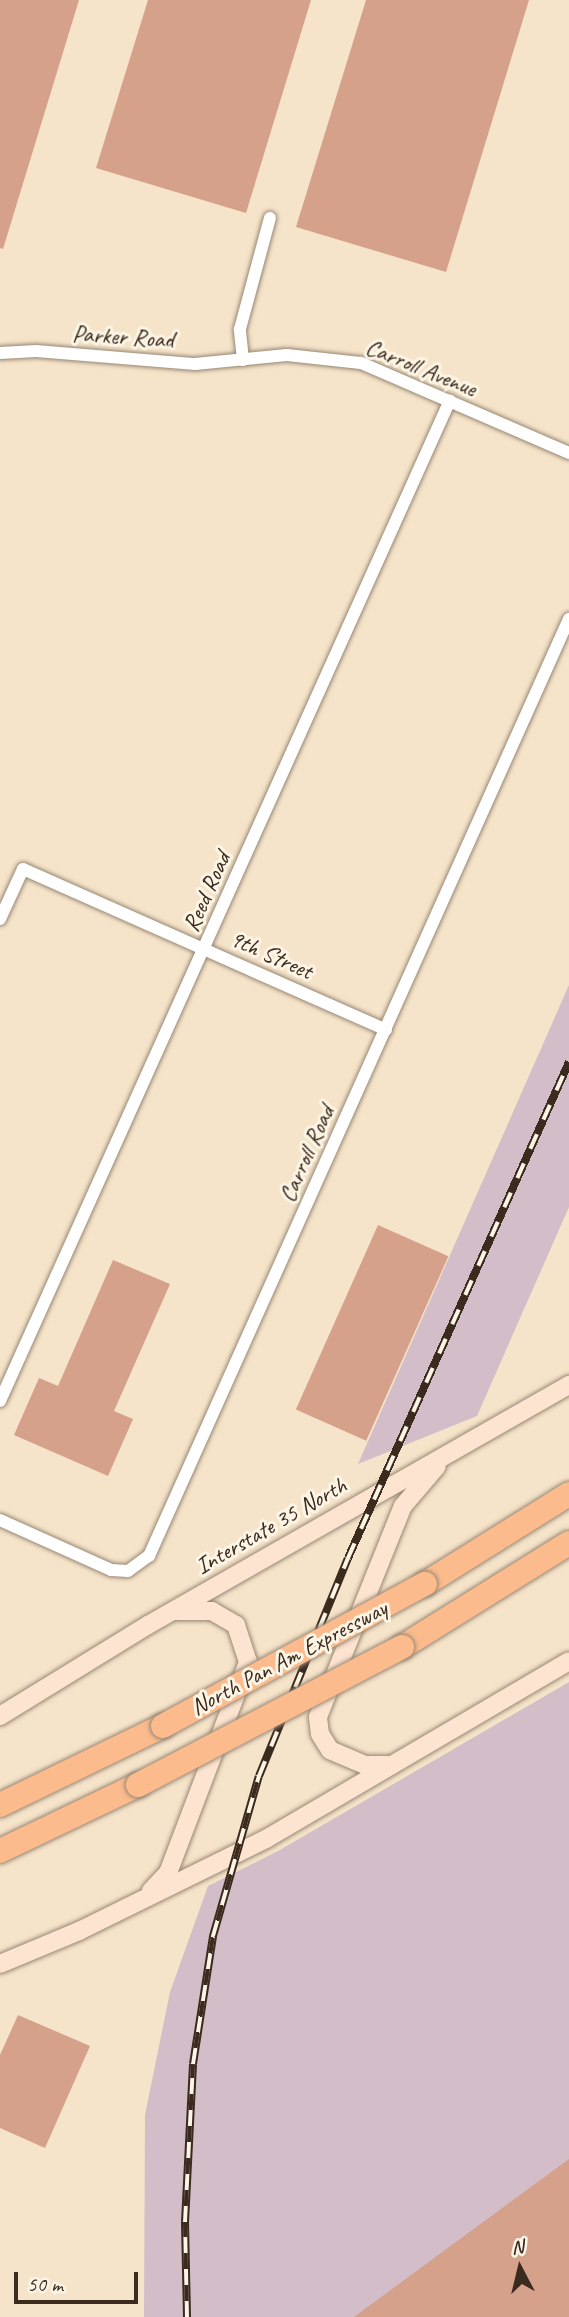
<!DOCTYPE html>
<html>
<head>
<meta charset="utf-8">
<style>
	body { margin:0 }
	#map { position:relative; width:569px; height:2317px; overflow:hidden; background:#f6e4ca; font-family:Caveat,sans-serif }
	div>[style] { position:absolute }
	.industrial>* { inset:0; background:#d2bdc8 }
	.building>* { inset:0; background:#d5a18a; transform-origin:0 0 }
	.roads { filter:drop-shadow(0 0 2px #988774) drop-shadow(0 0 2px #988774) }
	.minor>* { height:12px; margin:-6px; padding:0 6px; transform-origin:6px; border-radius:6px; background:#fff }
	.secondary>* { height:18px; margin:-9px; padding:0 9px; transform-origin:9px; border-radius:9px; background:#fde4d1 }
	.motorway>* { height:24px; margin:-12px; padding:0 12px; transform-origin:12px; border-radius:12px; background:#fbbb8d }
	.rail>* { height:8px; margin-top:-4px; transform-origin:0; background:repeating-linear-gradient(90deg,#fcf5e5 0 16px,#3b2a1e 0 32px); box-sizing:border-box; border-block:2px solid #3b2a1e }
	.bridges { filter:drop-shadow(0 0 2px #988774) drop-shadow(0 0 2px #988774) }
	.motorway-bridge>* { height:24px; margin:-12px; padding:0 12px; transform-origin:12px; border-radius:12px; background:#fbbb8d }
	span { translate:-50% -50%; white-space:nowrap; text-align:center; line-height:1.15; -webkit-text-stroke:6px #fcf5e5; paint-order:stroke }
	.street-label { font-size:24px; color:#3b2a1e }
	.north { position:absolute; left:485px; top:2233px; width:70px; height:70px; -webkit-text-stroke:5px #fcf5e5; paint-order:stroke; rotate:353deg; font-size:19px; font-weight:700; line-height:28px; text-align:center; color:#3b2a1e }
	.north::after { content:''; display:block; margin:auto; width:24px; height:32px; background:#3b2a1e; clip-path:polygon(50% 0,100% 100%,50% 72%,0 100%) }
	.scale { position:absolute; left:14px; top:2272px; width:124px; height:32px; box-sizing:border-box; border:4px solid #3b2a1e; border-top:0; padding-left:9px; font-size:21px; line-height:24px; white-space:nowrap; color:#3b2a1e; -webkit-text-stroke:5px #fcf5e5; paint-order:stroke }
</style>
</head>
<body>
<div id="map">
	<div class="industrial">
		<i style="clip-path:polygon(569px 985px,569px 1207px,477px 1416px,358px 1464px)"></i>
		<i style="clip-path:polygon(569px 1682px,569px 2317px,144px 2317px,145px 2115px,170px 1992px,208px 1886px,278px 1851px)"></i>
	</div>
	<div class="building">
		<i style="clip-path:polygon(0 0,79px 0,3px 249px,0 248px)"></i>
		<i style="clip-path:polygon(148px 0,311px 0,246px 213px,96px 168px)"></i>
		<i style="clip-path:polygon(366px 0,529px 0,446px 272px,296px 227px)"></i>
		<i style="left:378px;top:1225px;width:77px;height:202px;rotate:24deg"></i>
		<i style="clip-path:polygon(113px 1260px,170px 1284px,114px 1411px,133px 1419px,108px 1476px,14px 1435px,39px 1378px,58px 1386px)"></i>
		<i style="clip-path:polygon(18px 2015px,90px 2046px,45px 2148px,0 2128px,0 2055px)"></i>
		<i style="clip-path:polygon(569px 2159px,569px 2317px,354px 2317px)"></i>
	</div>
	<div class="roads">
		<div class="minor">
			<i style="left:0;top:353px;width:36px;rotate:-3deg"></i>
			<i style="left:36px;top:351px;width:160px;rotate:4.7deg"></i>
			<i style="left:195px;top:364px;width:92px;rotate:-5.6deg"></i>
			<i style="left:287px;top:355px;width:74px;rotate:6.2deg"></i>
			<i style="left:361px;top:363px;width:227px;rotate:23.4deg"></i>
			<i style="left:243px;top:360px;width:31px;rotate:-96deg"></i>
			<i style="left:240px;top:329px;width:115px;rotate:-74.9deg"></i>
			<i style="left:0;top:919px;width:55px;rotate:-65.3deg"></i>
			<i style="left:23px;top:869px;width:397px;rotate:23.9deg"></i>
			<i style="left:0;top:1401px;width:1097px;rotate:-65.79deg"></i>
			<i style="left:0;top:1520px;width:122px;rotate:24.2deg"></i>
			<i style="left:111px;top:1570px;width:17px;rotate:3deg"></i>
			<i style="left:128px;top:1571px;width:26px;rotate:-36deg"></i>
			<i style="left:149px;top:1556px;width:1027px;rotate:-65.86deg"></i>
		</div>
		<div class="secondary">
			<i style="left:0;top:1716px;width:174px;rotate:-31.6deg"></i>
			<i style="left:148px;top:1625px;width:485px;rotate:-29.7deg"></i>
			<i style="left:392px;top:1765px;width:27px;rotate:180deg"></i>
			<i style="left:365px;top:1765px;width:38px;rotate:-157deg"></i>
			<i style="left:330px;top:1750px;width:19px;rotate:-122deg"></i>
			<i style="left:320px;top:1734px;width:17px;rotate:-97deg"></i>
			<i style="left:318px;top:1717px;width:227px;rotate:-68.1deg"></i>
			<i style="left:403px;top:1506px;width:52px;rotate:-49.6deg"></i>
			<i style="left:151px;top:1891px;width:25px;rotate:-47deg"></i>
			<i style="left:168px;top:1873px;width:226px;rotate:-69.2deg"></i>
			<i style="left:248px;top:1662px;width:39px;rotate:-108deg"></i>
			<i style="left:236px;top:1625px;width:28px;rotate:-150deg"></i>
			<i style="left:212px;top:1611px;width:36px;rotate:180deg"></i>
			<i style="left:0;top:1964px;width:86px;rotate:-22.7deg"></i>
			<i style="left:79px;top:1931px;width:208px;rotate:-26.2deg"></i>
			<i style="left:266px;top:1839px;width:351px;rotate:-30.4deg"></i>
		</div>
		<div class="motorway">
			<i style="left:425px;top:1584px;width:170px;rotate:-32deg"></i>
			<i style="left:402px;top:1647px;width:197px;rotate:-31.9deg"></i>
			<i style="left:0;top:1805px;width:181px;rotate:-25.9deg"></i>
			<i style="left:0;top:1851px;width:153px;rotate:-25.6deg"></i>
		</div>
	</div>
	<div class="rail">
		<i style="left:187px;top:2317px;width:95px;rotate:-91.2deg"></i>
		<i style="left:185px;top:2222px;width:158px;rotate:-87.1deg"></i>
		<i style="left:193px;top:2064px;width:130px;rotate:-81.1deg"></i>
		<i style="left:213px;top:1936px;width:166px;rotate:-74deg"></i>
		<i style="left:259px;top:1776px;width:235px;rotate:-67.8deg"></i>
		<i style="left:348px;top:1558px;width:543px;rotate:-65.98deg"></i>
	</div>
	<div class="bridges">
		<div class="motorway-bridge">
			<i style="left:163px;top:1726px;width:298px;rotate:-28.5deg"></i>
			<i style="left:138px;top:1785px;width:298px;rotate:-27.6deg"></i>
		</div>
	</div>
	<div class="street-label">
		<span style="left:123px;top:337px;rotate:4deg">Parker Road</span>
		<span style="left:421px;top:368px;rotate:22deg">Carroll Avenue</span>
		<span style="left:207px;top:892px;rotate:-66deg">Reed Road</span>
		<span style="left:271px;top:955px;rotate:24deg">9th Street</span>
		<span style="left:307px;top:1154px;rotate:-66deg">Carroll Road</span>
		<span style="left:271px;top:1526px;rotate:-30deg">Interstate 35 North</span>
		<span style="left:289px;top:1658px;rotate:-28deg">North Pan Am Expressway</span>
	</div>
	<div class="north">N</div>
	<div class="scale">50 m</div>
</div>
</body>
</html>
